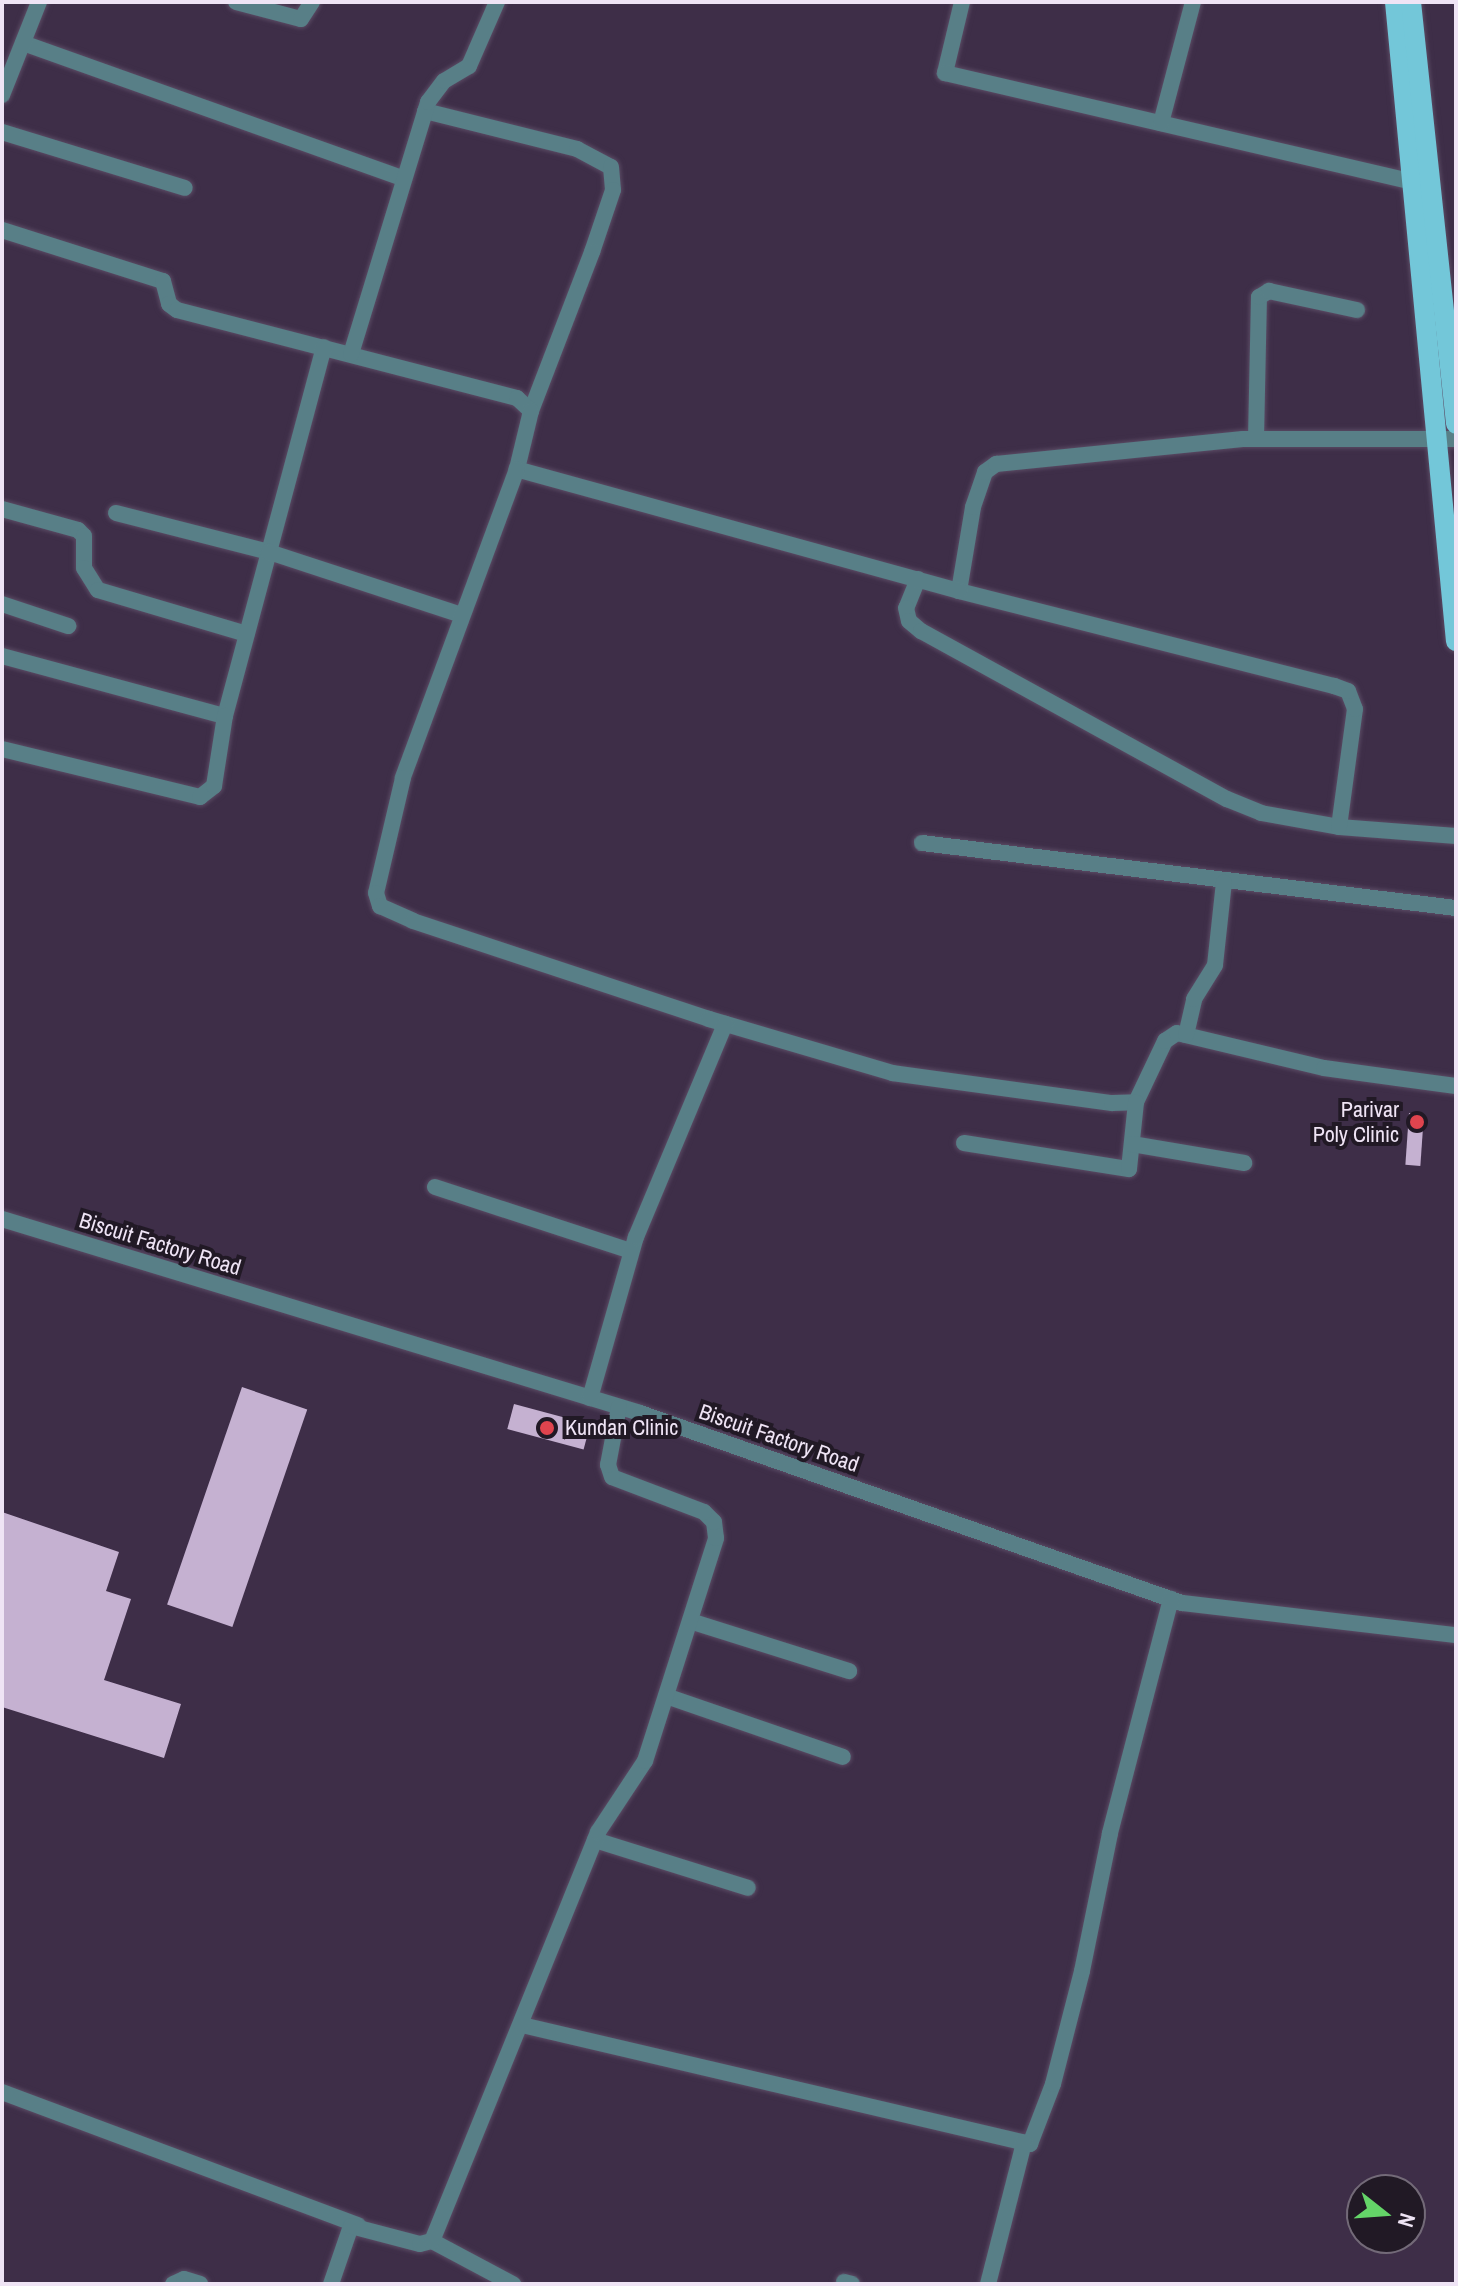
<!DOCTYPE html>
<html>
<head>
<meta charset="utf-8">
<style>
	body { margin:0 }
	#map { position:relative; width:1458px; height:2286px; overflow:hidden; background:#3e2e48; font-family:"Archivo Narrow",sans-serif }
	div>[style] { position:absolute }
	.building>* { inset:0; background:#c5b1d1; transform-origin:0 0 }
	.roads { filter:drop-shadow(0 0 2px #5a4b64) drop-shadow(0 0 2px #5a4b64) }
	.minor>* { height:16px; margin:-8px; padding:0 8px; transform-origin:8px; border-radius:8px; background:#587f87 }
	.primary>* { height:20px; margin:-10px; padding:0 10px; transform-origin:10px; border-radius:10px; background:#73c7d9 }
	.dots>* { width:22px; height:22px; translate:-50% -50%; box-sizing:border-box; border:4px solid #211925; border-radius:50% }
	span { translate:-50% -50%; white-space:nowrap; text-align:center; line-height:1.15; -webkit-text-stroke:8px #211925; paint-order:stroke }
	.poi-label { font-size:22px; color:#efe4f5 }
	.right { translate:-100% -50%; text-align:right }
	.left { translate:0 -50%; text-align:left }
	.street-label { font-size:22px; color:#efe4f5 }
	.frame { position:absolute; inset:0; border:4px solid #efe4f5; pointer-events:none }
	.north { position:absolute; left:1346px; top:2174px; width:80px; height:80px; box-sizing:border-box; background:#211925; border:2px solid #736a78; border-radius:50%; rotate:107deg; font-size:22px; font-weight:700; line-height:32px; text-align:center; color:#efe4f5 }
	.north::after { content:''; display:block; margin:auto; width:28px; height:36px; background:#64d468; clip-path:polygon(50% 0,100% 100%,50% 72%,0 100%) }
</style>
</head>
<body>
<div id="map">
	<div class="building">
		<i style="left:1409px;top:1113px;width:15px;height:52px;rotate:4deg"></i>
		<i style="left:242px;top:1387px;width:69px;height:230px;rotate:19deg"></i>
		<i style="left:514px;top:1404px;width:79px;height:26px;rotate:15deg"></i>
		<i style="clip-path:polygon(2px 1512px,119px 1552px,106px 1591px,131px 1599px,104px 1680px,181px 1704px,164px 1758px,2px 1707px)"></i>
	</div>
	<div class="roads">
		<div class="minor">
			<i style="left:236px;top:2px;width:67px;rotate:14.7deg"></i>
			<i style="left:301px;top:19px;width:20px;rotate:-57deg"></i>
			<i style="left:962px;top:2px;width:73px;rotate:103.5deg"></i>
			<i style="left:945px;top:73px;width:490px;rotate:13.1deg"></i>
			<i style="left:23px;top:43px;width:403px;rotate:19.6deg"></i>
			<i style="left:2px;top:95px;width:100px;rotate:-68.3deg"></i>
			<i style="left:425px;top:111px;width:157px;rotate:14deg"></i>
			<i style="left:577px;top:149px;width:38px;rotate:28deg"></i>
			<i style="left:611px;top:167px;width:23px;rotate:85deg"></i>
			<i style="left:613px;top:190px;width:65px;rotate:108.7deg"></i>
			<i style="left:592px;top:252px;width:170px;rotate:111deg"></i>
			<i style="left:1161px;top:123px;width:125px;rotate:-75.2deg"></i>
			<i style="left:2px;top:132px;width:191px;rotate:17deg"></i>
			<i style="left:2px;top:230px;width:169px;rotate:17.6deg"></i>
			<i style="left:163px;top:281px;width:24px;rotate:75deg"></i>
			<i style="left:169px;top:304px;width:10px;rotate:37deg"></i>
			<i style="left:177px;top:310px;width:351px;rotate:14.5deg"></i>
			<i style="left:517px;top:398px;width:19px;rotate:43deg"></i>
			<i style="left:531px;top:411px;width:60px;rotate:103.6deg"></i>
			<i style="left:351px;top:354px;width:264px;rotate:-73deg"></i>
			<i style="left:428px;top:102px;width:26px;rotate:-53deg"></i>
			<i style="left:444px;top:81px;width:29px;rotate:-31deg"></i>
			<i style="left:469px;top:66px;width:70px;rotate:-66.4deg"></i>
			<i style="left:1256px;top:439px;width:142px;rotate:-88.8deg"></i>
			<i style="left:1259px;top:297px;width:12px;rotate:-31deg"></i>
			<i style="left:1269px;top:291px;width:90px;rotate:12.2deg"></i>
			<i style="left:2px;top:509px;width:79px;rotate:15.4deg"></i>
			<i style="left:78px;top:530px;width:8px;rotate:45deg"></i>
			<i style="left:84px;top:536px;width:32px;rotate:90deg"></i>
			<i style="left:84px;top:568px;width:26px;rotate:58deg"></i>
			<i style="left:98px;top:590px;width:155px;rotate:16.5deg"></i>
			<i style="left:116px;top:513px;width:158px;rotate:14.3deg"></i>
			<i style="left:269px;top:552px;width:212px;rotate:-75deg"></i>
			<i style="left:918px;top:579px;width:31px;rotate:112deg"></i>
			<i style="left:906px;top:608px;width:13px;rotate:77deg"></i>
			<i style="left:909px;top:621px;width:16px;rotate:40deg"></i>
			<i style="left:921px;top:631px;width:349px;rotate:28.8deg"></i>
			<i style="left:1227px;top:799px;width:37px;rotate:22deg"></i>
			<i style="left:1261px;top:813px;width:79px;rotate:10.2deg"></i>
			<i style="left:959px;top:591px;width:85px;rotate:-80.5deg"></i>
			<i style="left:973px;top:507px;width:37px;rotate:-71deg"></i>
			<i style="left:985px;top:472px;width:14px;rotate:-36deg"></i>
			<i style="left:996px;top:464px;width:248px;rotate:-5.8deg"></i>
			<i style="left:1243px;top:439px;width:213px"></i>
			<i style="left:2px;top:604px;width:70px;rotate:18.4deg"></i>
			<i style="left:2px;top:656px;width:231px;rotate:15.1deg"></i>
			<i style="left:225px;top:716px;width:170px;rotate:-75deg"></i>
			<i style="left:269px;top:552px;width:203px;rotate:18.1deg"></i>
			<i style="left:2px;top:749px;width:204px;rotate:13.6deg"></i>
			<i style="left:200px;top:797px;width:18px;rotate:-38deg"></i>
			<i style="left:214px;top:786px;width:71px;rotate:-81.1deg"></i>
			<i style="left:1456px;top:836px;width:117px;rotate:-175.6deg"></i>
			<i style="left:1339px;top:827px;width:119px;rotate:-82.3deg"></i>
			<i style="left:1355px;top:709px;width:19px;rotate:-111deg"></i>
			<i style="left:1348px;top:691px;width:15px;rotate:-160deg"></i>
			<i style="left:1334px;top:686px;width:387px;rotate:-165.8deg"></i>
			<i style="left:959px;top:591px;width:459px;rotate:-164.6deg"></i>
			<i style="left:517px;top:469px;width:329px;rotate:110.3deg"></i>
			<i style="left:403px;top:778px;width:118px;rotate:103.2deg"></i>
			<i style="left:376px;top:893px;width:14px;rotate:73deg"></i>
			<i style="left:380px;top:906px;width:36px;rotate:24deg"></i>
			<i style="left:413px;top:921px;width:312px;rotate:18.3deg"></i>
			<i style="left:709px;top:1019px;width:191px;rotate:16.4deg"></i>
			<i style="left:892px;top:1073px;width:222px;rotate:7.8deg"></i>
			<i style="left:1112px;top:1103px;width:24px;rotate:-2deg"></i>
			<i style="left:1136px;top:1102px;width:68px;rotate:-64.6deg"></i>
			<i style="left:1165px;top:1041px;width:14px;rotate:-34deg"></i>
			<i style="left:1177px;top:1033px;width:151px;rotate:13.4deg"></i>
			<i style="left:1324px;top:1068px;width:133px;rotate:7.8deg"></i>
			<i style="left:922px;top:843px;width:538px;rotate:6.94deg"></i>
			<i style="left:1186px;top:1035px;width:37px;rotate:-77deg"></i>
			<i style="left:1194px;top:999px;width:40px;rotate:-58deg"></i>
			<i style="left:1215px;top:965px;width:83px;rotate:-83.8deg"></i>
			<i style="left:964px;top:1143px;width:167px;rotate:9deg"></i>
			<i style="left:1129px;top:1169px;width:67px;rotate:-84deg"></i>
			<i style="left:1132px;top:1144px;width:114px;rotate:9.6deg"></i>
			<i style="left:435px;top:1187px;width:206px;rotate:18.1deg"></i>
			<i style="left:2px;top:1219px;width:667px;rotate:16.91deg"></i>
			<i style="left:640px;top:1413px;width:574px;rotate:19.32deg"></i>
			<i style="left:1182px;top:1603px;width:276px;rotate:6.7deg"></i>
			<i style="left:590px;top:1398px;width:167px;rotate:-74.1deg"></i>
			<i style="left:636px;top:1237px;width:231px;rotate:-67.3deg"></i>
			<i style="left:690px;top:1621px;width:167px;rotate:17.5deg"></i>
			<i style="left:666px;top:1696px;width:187px;rotate:19deg"></i>
			<i style="left:595px;top:1840px;width:160px;rotate:17.4deg"></i>
			<i style="left:522px;top:2025px;width:522px;rotate:13.18deg"></i>
			<i style="left:1030px;top:2144px;width:64px;rotate:-69deg"></i>
			<i style="left:1053px;top:2084px;width:117px;rotate:-75.6deg"></i>
			<i style="left:1082px;top:1971px;width:141px;rotate:-78.5deg"></i>
			<i style="left:1110px;top:1833px;width:242px;rotate:-75.4deg"></i>
			<i style="left:2px;top:2092px;width:380px;rotate:20.5deg"></i>
			<i style="left:432px;top:2241px;width:92px;rotate:28deg"></i>
			<i style="left:844px;top:2282px;width:8px;rotate:14deg"></i>
			<i style="left:173px;top:2284px;width:12px;rotate:-24deg"></i>
			<i style="left:184px;top:2279px;width:17px;rotate:17deg"></i>
			<i style="left:331px;top:2284px;width:61px;rotate:-71deg"></i>
			<i style="left:351px;top:2226px;width:71px;rotate:14.6deg"></i>
			<i style="left:420px;top:2244px;width:12px;rotate:-14deg"></i>
			<i style="left:432px;top:2241px;width:441px;rotate:-67.9deg"></i>
			<i style="left:598px;top:1832px;width:85px;rotate:-56.5deg"></i>
			<i style="left:645px;top:1761px;width:234px;rotate:-72.3deg"></i>
			<i style="left:716px;top:1538px;width:16px;rotate:-97deg"></i>
			<i style="left:714px;top:1522px;width:14px;rotate:-135deg"></i>
			<i style="left:704px;top:1512px;width:98px;rotate:-159.2deg"></i>
			<i style="left:612px;top:1477px;width:13px;rotate:-108deg"></i>
			<i style="left:608px;top:1465px;width:59px;rotate:-79.3deg"></i>
			<i style="left:988px;top:2284px;width:146px;rotate:-75.7deg"></i>
		</div>
		<div class="primary">
			<i style="left:1395px;top:2px;width:642px;rotate:84.55deg"></i>
			<i style="left:1411px;top:2px;width:424px;rotate:83.9deg"></i>
		</div>
	</div>
	<div class="dots">
		<i style="left:1417px;top:1122px;background:#e0444e"></i>
		<i style="left:547px;top:1428px;background:#e0444e"></i>
	</div>
	<div class="poi-label">
		<span class="right" style="left:1399px;top:1122px">Parivar<br>Poly Clinic</span>
		<span class="left" style="left:565px;top:1428px">Kundan Clinic</span>
	</div>
	<div class="street-label">
		<span style="left:160px;top:1244px;rotate:17deg">Biscuit Factory Road</span>
		<span style="left:779px;top:1438px;rotate:19deg">Biscuit Factory Road</span>
	</div>
	<div class="frame"></div>
	<div class="north">N</div>
</div>
</body>
</html>
